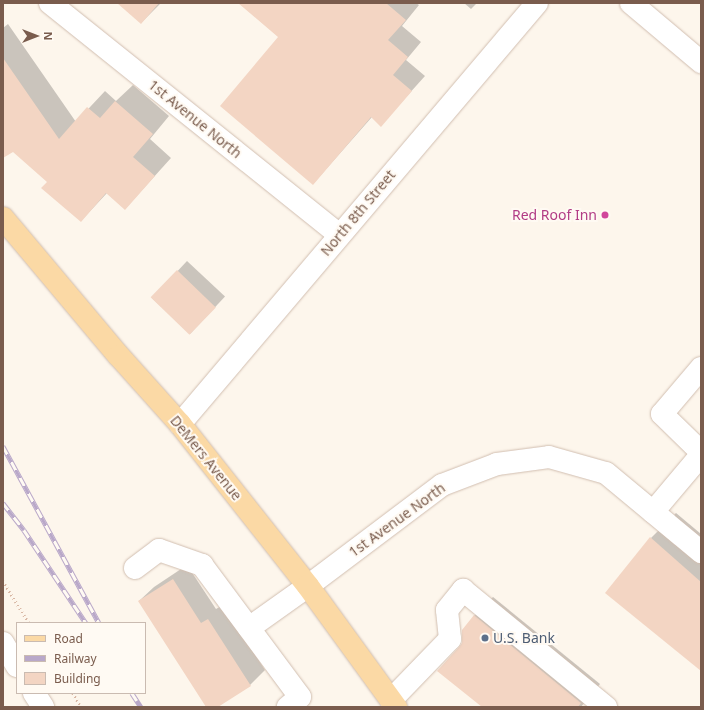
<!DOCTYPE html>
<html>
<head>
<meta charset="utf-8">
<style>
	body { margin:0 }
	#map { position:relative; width:704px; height:710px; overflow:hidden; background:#fdf6ec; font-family:"Noto Sans",sans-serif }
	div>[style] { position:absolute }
	.shadow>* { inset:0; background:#0003; transform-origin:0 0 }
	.building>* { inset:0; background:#f3d5c3; transform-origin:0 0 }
	.path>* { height:2.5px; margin-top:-1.25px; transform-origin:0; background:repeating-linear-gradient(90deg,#d9b8a5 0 1px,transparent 0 4px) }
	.roads { filter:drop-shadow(0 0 1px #d1beb0) drop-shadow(0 0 1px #d1beb0) }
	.minor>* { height:22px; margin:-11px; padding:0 11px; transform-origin:11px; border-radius:11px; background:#fff }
	.major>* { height:22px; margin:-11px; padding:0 11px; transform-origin:11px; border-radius:11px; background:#fbd9a5 }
	.rail>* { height:4.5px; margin-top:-2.25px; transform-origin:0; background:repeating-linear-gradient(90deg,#fffaf3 0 9px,#b9a8c9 0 18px); box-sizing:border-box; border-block:1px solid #b9a8c9 }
	.dots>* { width:11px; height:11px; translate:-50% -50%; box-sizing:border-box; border:2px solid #fffaf3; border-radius:50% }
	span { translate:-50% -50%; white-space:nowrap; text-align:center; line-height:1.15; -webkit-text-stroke:4px #fffaf3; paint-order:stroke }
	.street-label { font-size:14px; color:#7a5c4d }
	.hotel-label { font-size:14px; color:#b23c85 }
	.right { translate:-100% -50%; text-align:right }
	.service-label { font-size:14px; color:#4e5e75 }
	.left { translate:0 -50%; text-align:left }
	.frame { position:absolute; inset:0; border:4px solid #7a5c4d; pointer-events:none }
	.legend { position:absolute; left:16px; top:622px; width:130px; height:72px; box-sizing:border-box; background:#fffaf3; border:1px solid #cabbb1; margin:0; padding:5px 7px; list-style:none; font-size:12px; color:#7a5c4d }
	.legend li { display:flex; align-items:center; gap:8px; height:20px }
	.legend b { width:20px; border:1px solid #cabbb1 }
	.north { position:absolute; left:16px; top:16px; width:40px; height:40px; -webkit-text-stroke:3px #fffaf3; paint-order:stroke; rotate:90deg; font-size:11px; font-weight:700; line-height:16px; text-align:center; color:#7a5c4d }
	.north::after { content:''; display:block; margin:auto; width:14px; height:18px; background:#7a5c4d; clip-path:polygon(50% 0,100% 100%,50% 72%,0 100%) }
</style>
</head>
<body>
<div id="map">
	<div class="shadow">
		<i style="clip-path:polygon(118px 3px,161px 3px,141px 23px)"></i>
		<i style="clip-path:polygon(239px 3px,416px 3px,419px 5px,402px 26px,421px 42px,406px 60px,425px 76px,381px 125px,372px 117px,313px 184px,279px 37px)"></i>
		<i style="clip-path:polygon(464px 3px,477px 3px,471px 9px)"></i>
		<i style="clip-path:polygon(8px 24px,76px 122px,105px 91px,116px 101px,133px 85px,169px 116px,150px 139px,171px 158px,125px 209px,107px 193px,81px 221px,49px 182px,13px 150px,3px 146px,3px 28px)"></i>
		<i style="left:187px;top:261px;width:52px;height:51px;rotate:43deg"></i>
		<i style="clip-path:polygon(676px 513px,701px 534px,701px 669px,651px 538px)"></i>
		<i style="clip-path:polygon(187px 565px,216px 609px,223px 605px,265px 670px,250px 685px,216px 707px,207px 707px,139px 601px,154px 587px)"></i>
		<i style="clip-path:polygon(493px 597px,600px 684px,581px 707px,484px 707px,474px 616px)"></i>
	</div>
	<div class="building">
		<i style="clip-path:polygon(117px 3px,159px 3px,141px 24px)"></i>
		<i style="clip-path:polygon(238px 3px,386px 3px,406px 20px,388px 40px,408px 57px,393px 75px,412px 91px,381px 127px,371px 117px,313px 185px,220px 106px,278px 37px)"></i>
		<i style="clip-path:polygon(3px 58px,59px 139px,87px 107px,100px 118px,115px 101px,153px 134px,133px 157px,155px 176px,125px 210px,106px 193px,81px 222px,41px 188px,47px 182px,13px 152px,3px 158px)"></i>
		<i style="left:177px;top:270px;width:54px;height:38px;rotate:44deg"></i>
		<i style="clip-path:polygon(650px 537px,701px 582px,701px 671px,605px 593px)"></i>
		<i style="clip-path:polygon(173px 579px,201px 623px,208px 619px,251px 686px,218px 707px,206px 707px,138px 601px)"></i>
		<i style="clip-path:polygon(474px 615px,581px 703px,578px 707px,482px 707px,437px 671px,459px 647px,462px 643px,462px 630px)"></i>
	</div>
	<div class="path">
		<i style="left:3px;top:581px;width:49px;rotate:58.2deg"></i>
		<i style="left:73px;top:693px;width:16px;rotate:60deg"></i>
	</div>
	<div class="roads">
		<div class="minor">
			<i style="left:50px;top:3px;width:371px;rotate:38.7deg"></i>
			<i style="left:631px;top:3px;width:92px;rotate:40.1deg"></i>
			<i style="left:701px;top:368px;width:60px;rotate:130.3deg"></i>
			<i style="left:662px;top:414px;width:54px;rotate:44.3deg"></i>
			<i style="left:180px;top:424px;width:552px;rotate:-49.7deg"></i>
			<i style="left:653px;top:512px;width:75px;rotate:-49.9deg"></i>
			<i style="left:135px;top:568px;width:30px;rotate:-37deg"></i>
			<i style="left:159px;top:550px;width:46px;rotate:19.2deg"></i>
			<i style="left:202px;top:565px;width:164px;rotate:53.4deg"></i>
			<i style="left:300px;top:697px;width:16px;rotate:140deg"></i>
			<i style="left:249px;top:628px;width:72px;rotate:-35.4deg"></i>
			<i style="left:308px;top:586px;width:168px;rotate:-37deg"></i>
			<i style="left:442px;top:485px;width:59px;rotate:-20.9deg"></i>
			<i style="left:497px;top:464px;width:52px;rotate:-7.7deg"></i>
			<i style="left:549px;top:457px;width:59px;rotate:15.7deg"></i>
			<i style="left:606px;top:473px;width:124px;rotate:39.7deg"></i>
			<i style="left:3px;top:643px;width:27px;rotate:59deg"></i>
			<i style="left:34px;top:693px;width:17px;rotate:57deg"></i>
			<i style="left:391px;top:700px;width:85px;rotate:-46deg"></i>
			<i style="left:450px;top:639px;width:29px;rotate:-96deg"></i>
			<i style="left:447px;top:610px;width:26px;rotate:-51deg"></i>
			<i style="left:463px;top:590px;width:185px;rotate:39.3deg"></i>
		</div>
		<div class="major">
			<i style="left:3px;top:218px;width:180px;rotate:50deg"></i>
			<i style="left:119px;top:356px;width:91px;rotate:48.1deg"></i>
			<i style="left:180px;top:424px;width:206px;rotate:51.7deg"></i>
			<i style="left:308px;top:586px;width:150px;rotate:54deg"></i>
		</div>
	</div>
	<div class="rail">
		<i style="left:3px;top:446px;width:201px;rotate:61.5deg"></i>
		<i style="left:3px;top:503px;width:34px;rotate:52deg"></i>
		<i style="left:24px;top:530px;width:112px;rotate:56.3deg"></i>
		<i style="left:132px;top:693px;width:17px;rotate:57deg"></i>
	</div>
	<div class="dots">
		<i style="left:605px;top:215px;background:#d1479c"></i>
		<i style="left:485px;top:638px;background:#5c6f8a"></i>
	</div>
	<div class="street-label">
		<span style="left:195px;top:119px;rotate:39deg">1st Avenue North</span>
		<span style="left:358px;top:213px;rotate:-50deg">North 8th Street</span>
		<span style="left:206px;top:458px;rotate:51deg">DeMers Avenue</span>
		<span style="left:397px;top:520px;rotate:-36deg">1st Avenue North</span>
	</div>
	<div class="hotel-label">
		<span class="right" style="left:597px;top:215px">Red Roof Inn</span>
	</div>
	<div class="service-label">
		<span class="left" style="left:493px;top:638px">U.S. Bank</span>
	</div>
	<div class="frame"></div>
	<ul class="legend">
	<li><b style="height:5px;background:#fbd9a5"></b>Road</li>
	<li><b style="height:5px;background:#b9a8c9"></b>Railway</li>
	<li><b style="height:11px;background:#f3d5c3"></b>Building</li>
	</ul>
	<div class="north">N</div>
</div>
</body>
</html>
